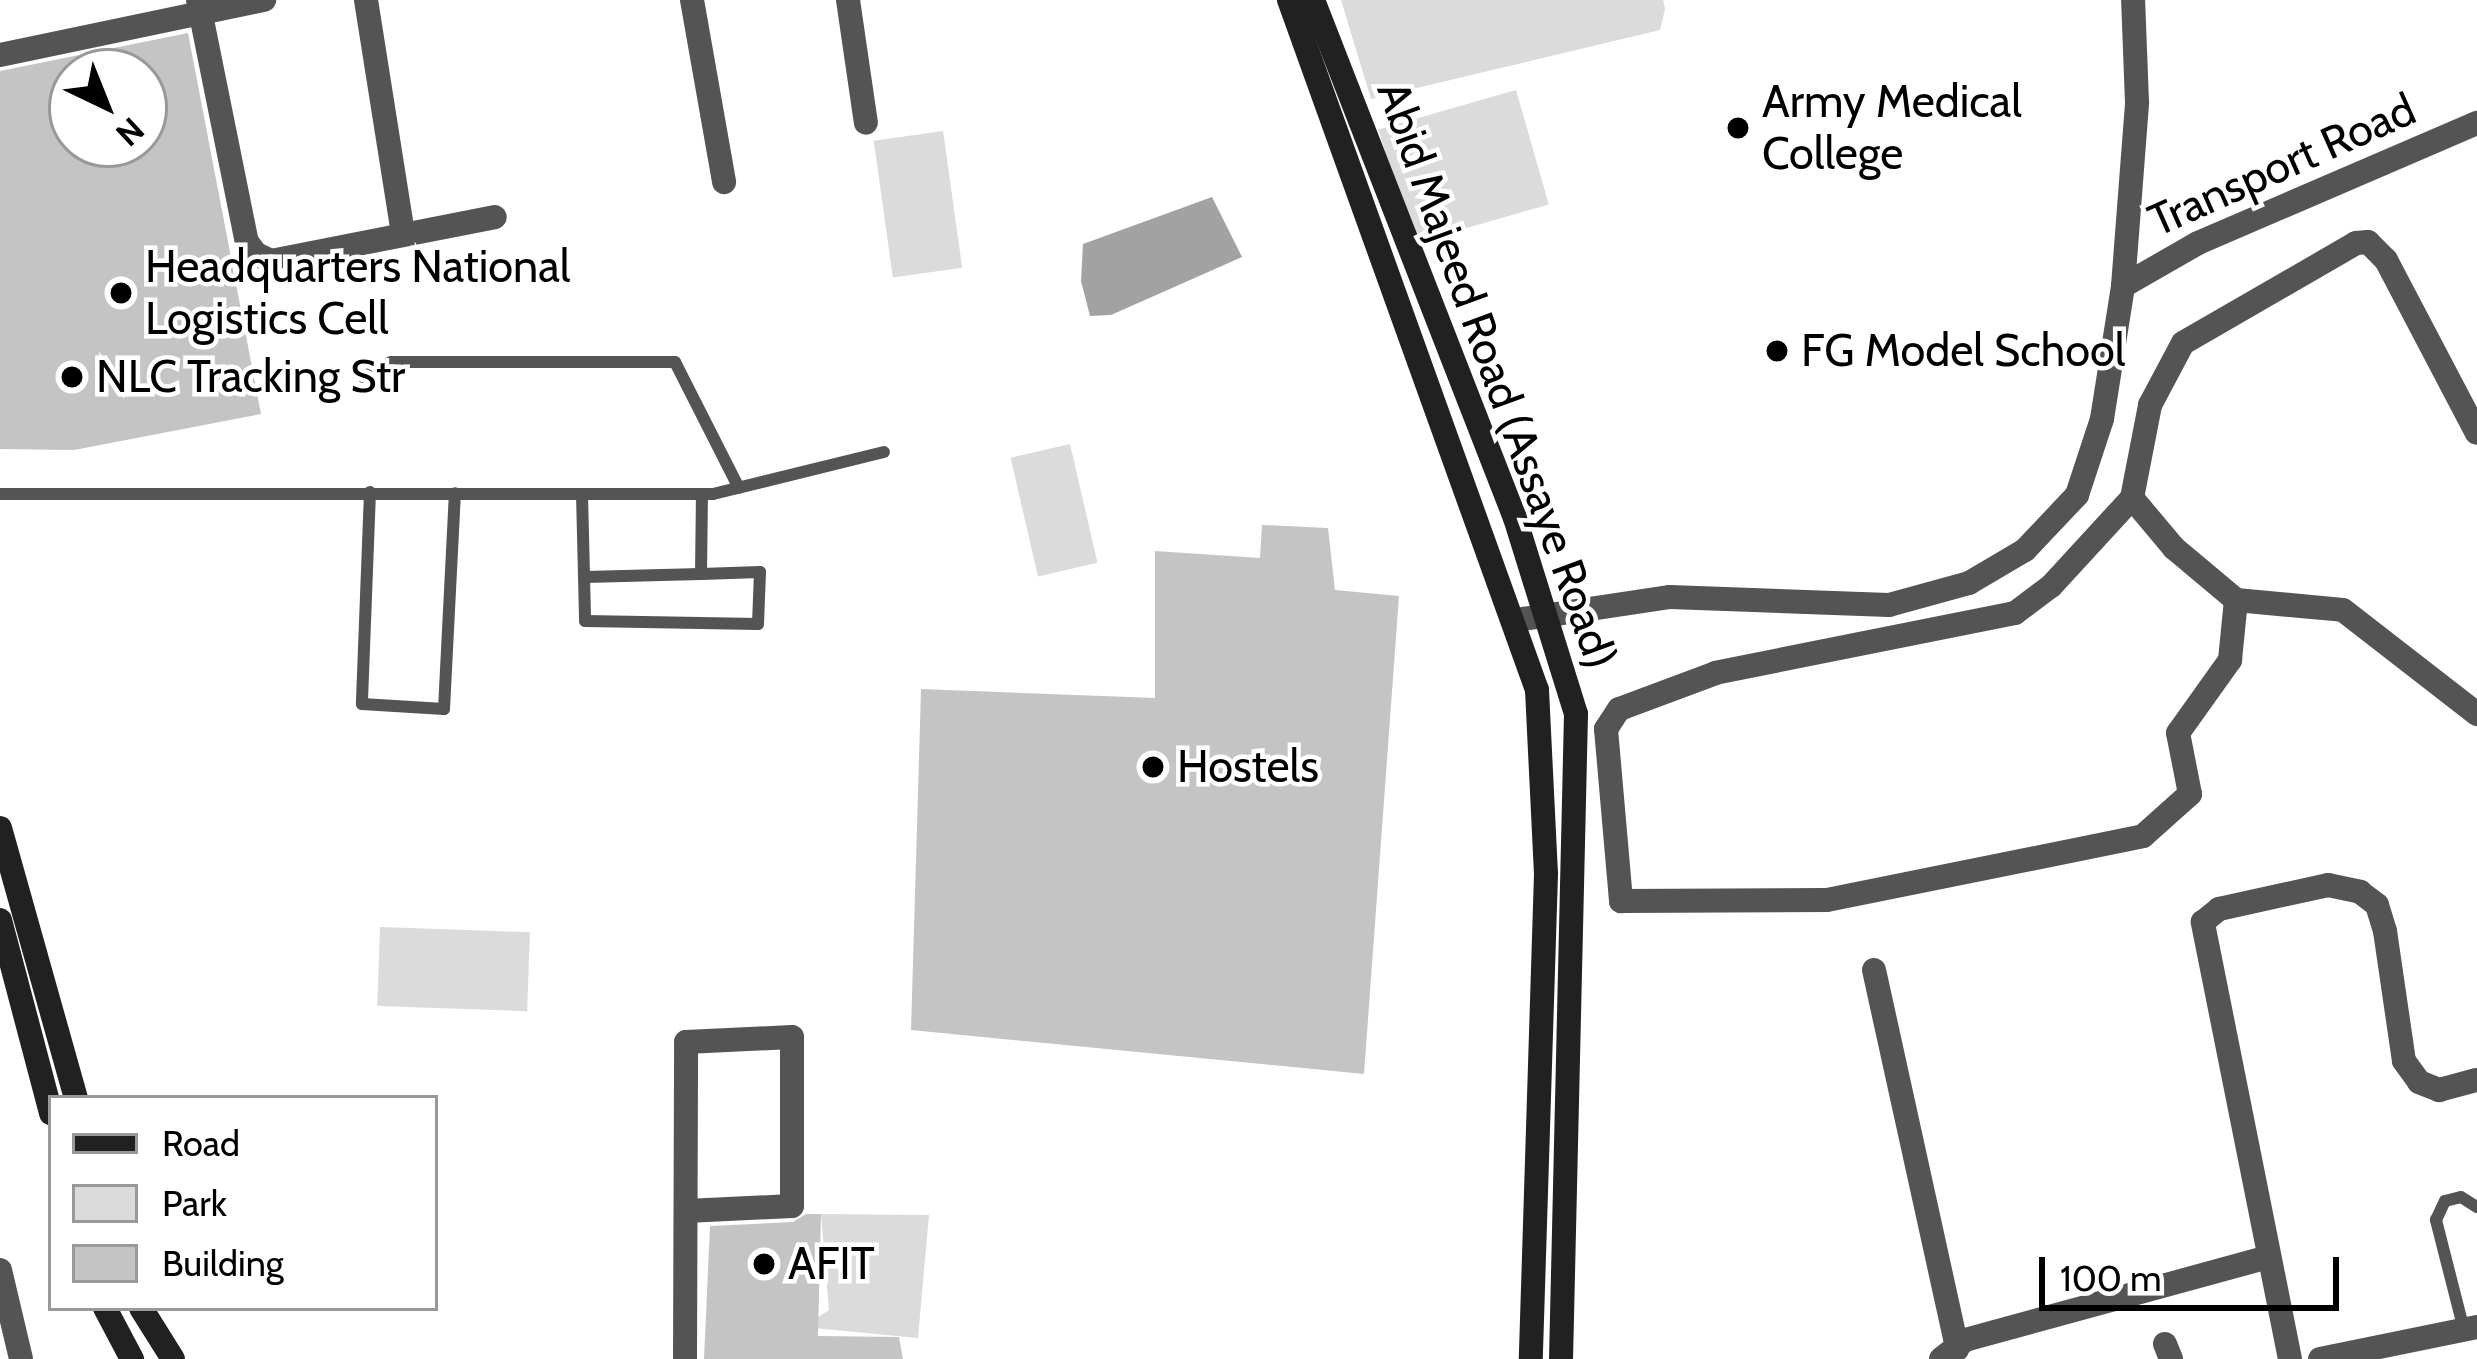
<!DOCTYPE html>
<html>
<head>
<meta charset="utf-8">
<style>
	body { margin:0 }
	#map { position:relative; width:2477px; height:1359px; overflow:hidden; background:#fff; font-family:Cabin,sans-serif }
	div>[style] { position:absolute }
	.green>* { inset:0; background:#dbdbdb; transform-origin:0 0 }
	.water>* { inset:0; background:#a2a2a2 }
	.building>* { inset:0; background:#c4c4c4 }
	.lane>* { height:12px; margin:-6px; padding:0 6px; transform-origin:6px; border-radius:6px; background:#545454 }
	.street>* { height:24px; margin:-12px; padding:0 12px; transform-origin:12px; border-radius:12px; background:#545454 }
	.secondary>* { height:24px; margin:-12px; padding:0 12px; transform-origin:12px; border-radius:12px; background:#212121 }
	.dots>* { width:33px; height:33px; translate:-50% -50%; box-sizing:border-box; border:6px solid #fff; border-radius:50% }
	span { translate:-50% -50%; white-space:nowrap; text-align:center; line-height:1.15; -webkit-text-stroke:9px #fff; paint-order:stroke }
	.poi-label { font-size:45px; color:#000 }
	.left { translate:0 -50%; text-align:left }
	.street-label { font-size:45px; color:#000 }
	.legend { position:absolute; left:48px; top:1095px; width:390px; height:216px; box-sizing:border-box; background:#fff; border:3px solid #999; margin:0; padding:15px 21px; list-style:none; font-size:36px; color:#000 }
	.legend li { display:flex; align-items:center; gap:24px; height:60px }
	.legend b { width:60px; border:3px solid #999 }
	.north { position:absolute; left:48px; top:48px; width:120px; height:120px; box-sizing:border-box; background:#fff; border:3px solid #999; border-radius:50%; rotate:137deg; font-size:33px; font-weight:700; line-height:48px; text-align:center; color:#000 }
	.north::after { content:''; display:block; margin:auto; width:42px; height:54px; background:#000; clip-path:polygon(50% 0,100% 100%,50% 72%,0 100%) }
	.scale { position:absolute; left:2039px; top:1257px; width:300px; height:54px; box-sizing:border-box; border:6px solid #000; border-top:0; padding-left:15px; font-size:36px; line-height:42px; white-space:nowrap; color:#000; -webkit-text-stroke:9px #fff; paint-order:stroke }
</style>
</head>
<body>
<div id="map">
	<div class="green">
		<i style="clip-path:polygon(1341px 0,1663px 0,1665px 9px,1660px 30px,1371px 99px)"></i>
		<i style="left:1516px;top:90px;width:119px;height:143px;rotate:74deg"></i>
		<i style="left:943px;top:131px;width:138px;height:70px;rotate:82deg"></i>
		<i style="left:1070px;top:444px;width:122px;height:61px;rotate:77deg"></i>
		<i style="left:380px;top:927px;width:150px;height:79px;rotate:2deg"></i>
		<i style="clip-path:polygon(821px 1214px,929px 1215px,918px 1338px,803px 1327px,829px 1310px)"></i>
	</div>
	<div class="water">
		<i style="clip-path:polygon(1212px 197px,1242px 257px,1111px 315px,1090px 316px,1081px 281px,1083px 244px)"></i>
	</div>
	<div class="building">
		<i style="clip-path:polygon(evenodd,188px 33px,261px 414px,74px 450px,0 449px,0 71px,188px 33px,72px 72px,144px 72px,144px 144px,72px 144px,72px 72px)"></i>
		<i style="clip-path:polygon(1262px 525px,1328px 528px,1335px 590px,1399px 596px,1364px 1074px,911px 1030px,921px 689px,1155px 698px,1155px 551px,1260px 558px)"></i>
		<i style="clip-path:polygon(806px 1214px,821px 1214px,818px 1336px,899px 1337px,903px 1359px,704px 1359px,710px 1226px,793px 1222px)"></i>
	</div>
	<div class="lane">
		<i style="left:363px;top:377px;width:32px;rotate:-28deg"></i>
		<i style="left:391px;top:362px;width:284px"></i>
		<i style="left:675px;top:362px;width:141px;rotate:63.1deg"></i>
		<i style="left:370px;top:492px;width:212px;rotate:92.2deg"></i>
		<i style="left:362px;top:704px;width:82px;rotate:3.5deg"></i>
		<i style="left:444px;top:709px;width:216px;rotate:-87.1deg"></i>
		<i style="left:0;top:494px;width:713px"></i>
		<i style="left:713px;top:494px;width:176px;rotate:-13.8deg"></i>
		<i style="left:582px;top:494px;width:127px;rotate:88.6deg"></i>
		<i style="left:585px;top:621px;width:173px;rotate:1deg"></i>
		<i style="left:758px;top:624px;width:52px;rotate:-87.8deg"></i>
		<i style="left:760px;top:572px;width:59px;rotate:178.1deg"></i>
		<i style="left:701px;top:574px;width:80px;rotate:-89.3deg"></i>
		<i style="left:585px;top:577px;width:116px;rotate:-1.5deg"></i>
		<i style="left:2464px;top:1330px;width:114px;rotate:-104.3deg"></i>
		<i style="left:2436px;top:1220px;width:21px;rotate:-65deg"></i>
		<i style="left:2445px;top:1201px;width:16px;rotate:-14deg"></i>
		<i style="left:2461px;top:1197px;width:19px;rotate:32deg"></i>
	</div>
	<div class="street">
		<i style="left:198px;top:0;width:247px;rotate:78.6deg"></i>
		<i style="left:247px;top:242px;width:15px;rotate:53deg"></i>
		<i style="left:256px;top:254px;width:17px;rotate:25deg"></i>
		<i style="left:271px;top:261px;width:228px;rotate:-11.1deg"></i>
		<i style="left:366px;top:0;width:236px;rotate:81deg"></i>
		<i style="left:692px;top:0;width:185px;rotate:80deg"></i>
		<i style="left:848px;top:0;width:124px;rotate:81.7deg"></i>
		<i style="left:0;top:55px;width:270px;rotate:-11.8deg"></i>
		<i style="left:2123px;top:286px;width:86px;rotate:-29.8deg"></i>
		<i style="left:2198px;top:243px;width:304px;rotate:-23.3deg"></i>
		<i style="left:2132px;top:498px;width:95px;rotate:-79deg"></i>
		<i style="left:2150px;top:405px;width:70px;rotate:-62deg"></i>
		<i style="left:2183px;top:343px;width:200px;rotate:-30deg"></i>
		<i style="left:2356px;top:243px;width:12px;rotate:-5deg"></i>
		<i style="left:2368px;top:242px;width:25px;rotate:45deg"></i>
		<i style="left:2386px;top:260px;width:195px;rotate:62.3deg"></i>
		<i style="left:2236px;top:600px;width:81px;rotate:-140deg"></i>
		<i style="left:2174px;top:548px;width:65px;rotate:-130deg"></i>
		<i style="left:2132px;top:498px;width:120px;rotate:132.6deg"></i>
		<i style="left:2051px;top:586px;width:45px;rotate:143.1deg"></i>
		<i style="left:2015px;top:613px;width:305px;rotate:168.7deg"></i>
		<i style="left:1716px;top:673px;width:103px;rotate:159.6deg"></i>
		<i style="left:1619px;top:709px;width:24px;rotate:123deg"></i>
		<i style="left:1606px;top:729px;width:173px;rotate:85deg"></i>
		<i style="left:1621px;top:901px;width:206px;rotate:-0.3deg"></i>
		<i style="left:1827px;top:900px;width:322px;rotate:-11.4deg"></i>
		<i style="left:2143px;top:836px;width:63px;rotate:-41.8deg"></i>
		<i style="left:2190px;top:794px;width:62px;rotate:-101.1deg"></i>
		<i style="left:2178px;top:733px;width:90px;rotate:-54.5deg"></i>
		<i style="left:2230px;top:660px;width:60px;rotate:-84.3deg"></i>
		<i style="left:2236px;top:600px;width:107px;rotate:5.3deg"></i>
		<i style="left:2343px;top:610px;width:170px;rotate:37.8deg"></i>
		<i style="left:1516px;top:620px;width:156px;rotate:-8.5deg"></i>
		<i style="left:1670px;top:597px;width:219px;rotate:2.1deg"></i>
		<i style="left:1889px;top:605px;width:83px;rotate:-15.4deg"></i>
		<i style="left:1969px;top:583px;width:65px;rotate:-30.5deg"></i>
		<i style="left:2025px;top:550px;width:76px;rotate:-46.6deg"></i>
		<i style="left:2077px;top:495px;width:80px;rotate:-71.8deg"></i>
		<i style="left:2102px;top:419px;width:135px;rotate:-81deg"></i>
		<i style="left:2123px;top:286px;width:185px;rotate:-85.6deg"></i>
		<i style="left:2137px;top:102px;width:102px;rotate:-92.2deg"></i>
		<i style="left:1874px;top:970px;width:388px;rotate:77.6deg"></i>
		<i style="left:0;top:1270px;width:91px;rotate:76.7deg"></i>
		<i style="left:2165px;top:1344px;width:16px;rotate:68deg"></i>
		<i style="left:685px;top:1359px;width:317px;rotate:-89.8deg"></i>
		<i style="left:686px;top:1042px;width:106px;rotate:-2.7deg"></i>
		<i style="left:792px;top:1037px;width:169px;rotate:90deg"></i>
		<i style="left:792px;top:1206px;width:106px;rotate:177.3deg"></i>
		<i style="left:1941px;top:1359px;width:31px;rotate:-38deg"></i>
		<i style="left:1965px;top:1340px;width:315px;rotate:-15.3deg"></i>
		<i style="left:2290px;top:1359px;width:446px;rotate:-101.3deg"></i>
		<i style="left:2203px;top:922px;width:21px;rotate:-39deg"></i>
		<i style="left:2219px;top:909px;width:112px;rotate:-12.4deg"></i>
		<i style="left:2328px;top:885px;width:33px;rotate:12deg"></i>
		<i style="left:2360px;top:892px;width:21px;rotate:37deg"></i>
		<i style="left:2377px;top:905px;width:27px;rotate:73deg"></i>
		<i style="left:2385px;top:931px;width:131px;rotate:81.7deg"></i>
		<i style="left:2404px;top:1061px;width:26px;rotate:54deg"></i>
		<i style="left:2419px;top:1082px;width:22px;rotate:22deg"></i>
		<i style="left:2439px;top:1090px;width:39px;rotate:-15deg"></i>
		<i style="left:2320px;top:1359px;width:160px;rotate:-11.5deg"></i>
	</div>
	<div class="secondary">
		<i style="left:1289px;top:0;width:733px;rotate:70.23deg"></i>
		<i style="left:1537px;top:690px;width:184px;rotate:87.2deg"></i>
		<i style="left:1546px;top:874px;width:485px;rotate:91.8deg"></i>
		<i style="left:1313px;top:0;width:556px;rotate:68.7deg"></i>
		<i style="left:1515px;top:518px;width:205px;rotate:72.7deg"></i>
		<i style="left:1576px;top:714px;width:645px;rotate:91.33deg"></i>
		<i style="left:0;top:828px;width:280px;rotate:74.3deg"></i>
		<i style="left:0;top:920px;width:200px;rotate:75.2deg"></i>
		<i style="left:105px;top:1308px;width:58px;rotate:62.1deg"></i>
		<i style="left:141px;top:1308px;width:60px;rotate:57.9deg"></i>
	</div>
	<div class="dots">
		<i style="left:1738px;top:128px;background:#000"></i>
		<i style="left:121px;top:293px;background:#000"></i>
		<i style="left:1777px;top:351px;background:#000"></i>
		<i style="left:72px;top:377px;background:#000"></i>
		<i style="left:1153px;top:767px;background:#000"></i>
		<i style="left:764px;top:1264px;background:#000"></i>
	</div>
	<div class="poi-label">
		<span class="left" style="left:1762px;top:128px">Army Medical<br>College</span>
		<span class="left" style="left:145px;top:293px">Headquarters National<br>Logistics Cell</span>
		<span class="left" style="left:1801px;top:351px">FG Model School</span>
		<span class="left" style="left:96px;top:377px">NLC Tracking Str</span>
		<span class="left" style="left:1177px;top:767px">Hostels</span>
		<span class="left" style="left:788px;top:1264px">AFIT</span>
	</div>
	<div class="street-label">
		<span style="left:2282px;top:165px;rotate:-24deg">Transport Road</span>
		<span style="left:1497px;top:375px;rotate:70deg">Abid Majeed Road (Assaye Road)</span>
	</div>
	<ul class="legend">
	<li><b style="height:15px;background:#212121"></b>Road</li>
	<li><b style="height:33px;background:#dbdbdb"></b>Park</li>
	<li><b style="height:33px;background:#c4c4c4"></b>Building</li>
	</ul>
	<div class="north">N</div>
	<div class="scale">100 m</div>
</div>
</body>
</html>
